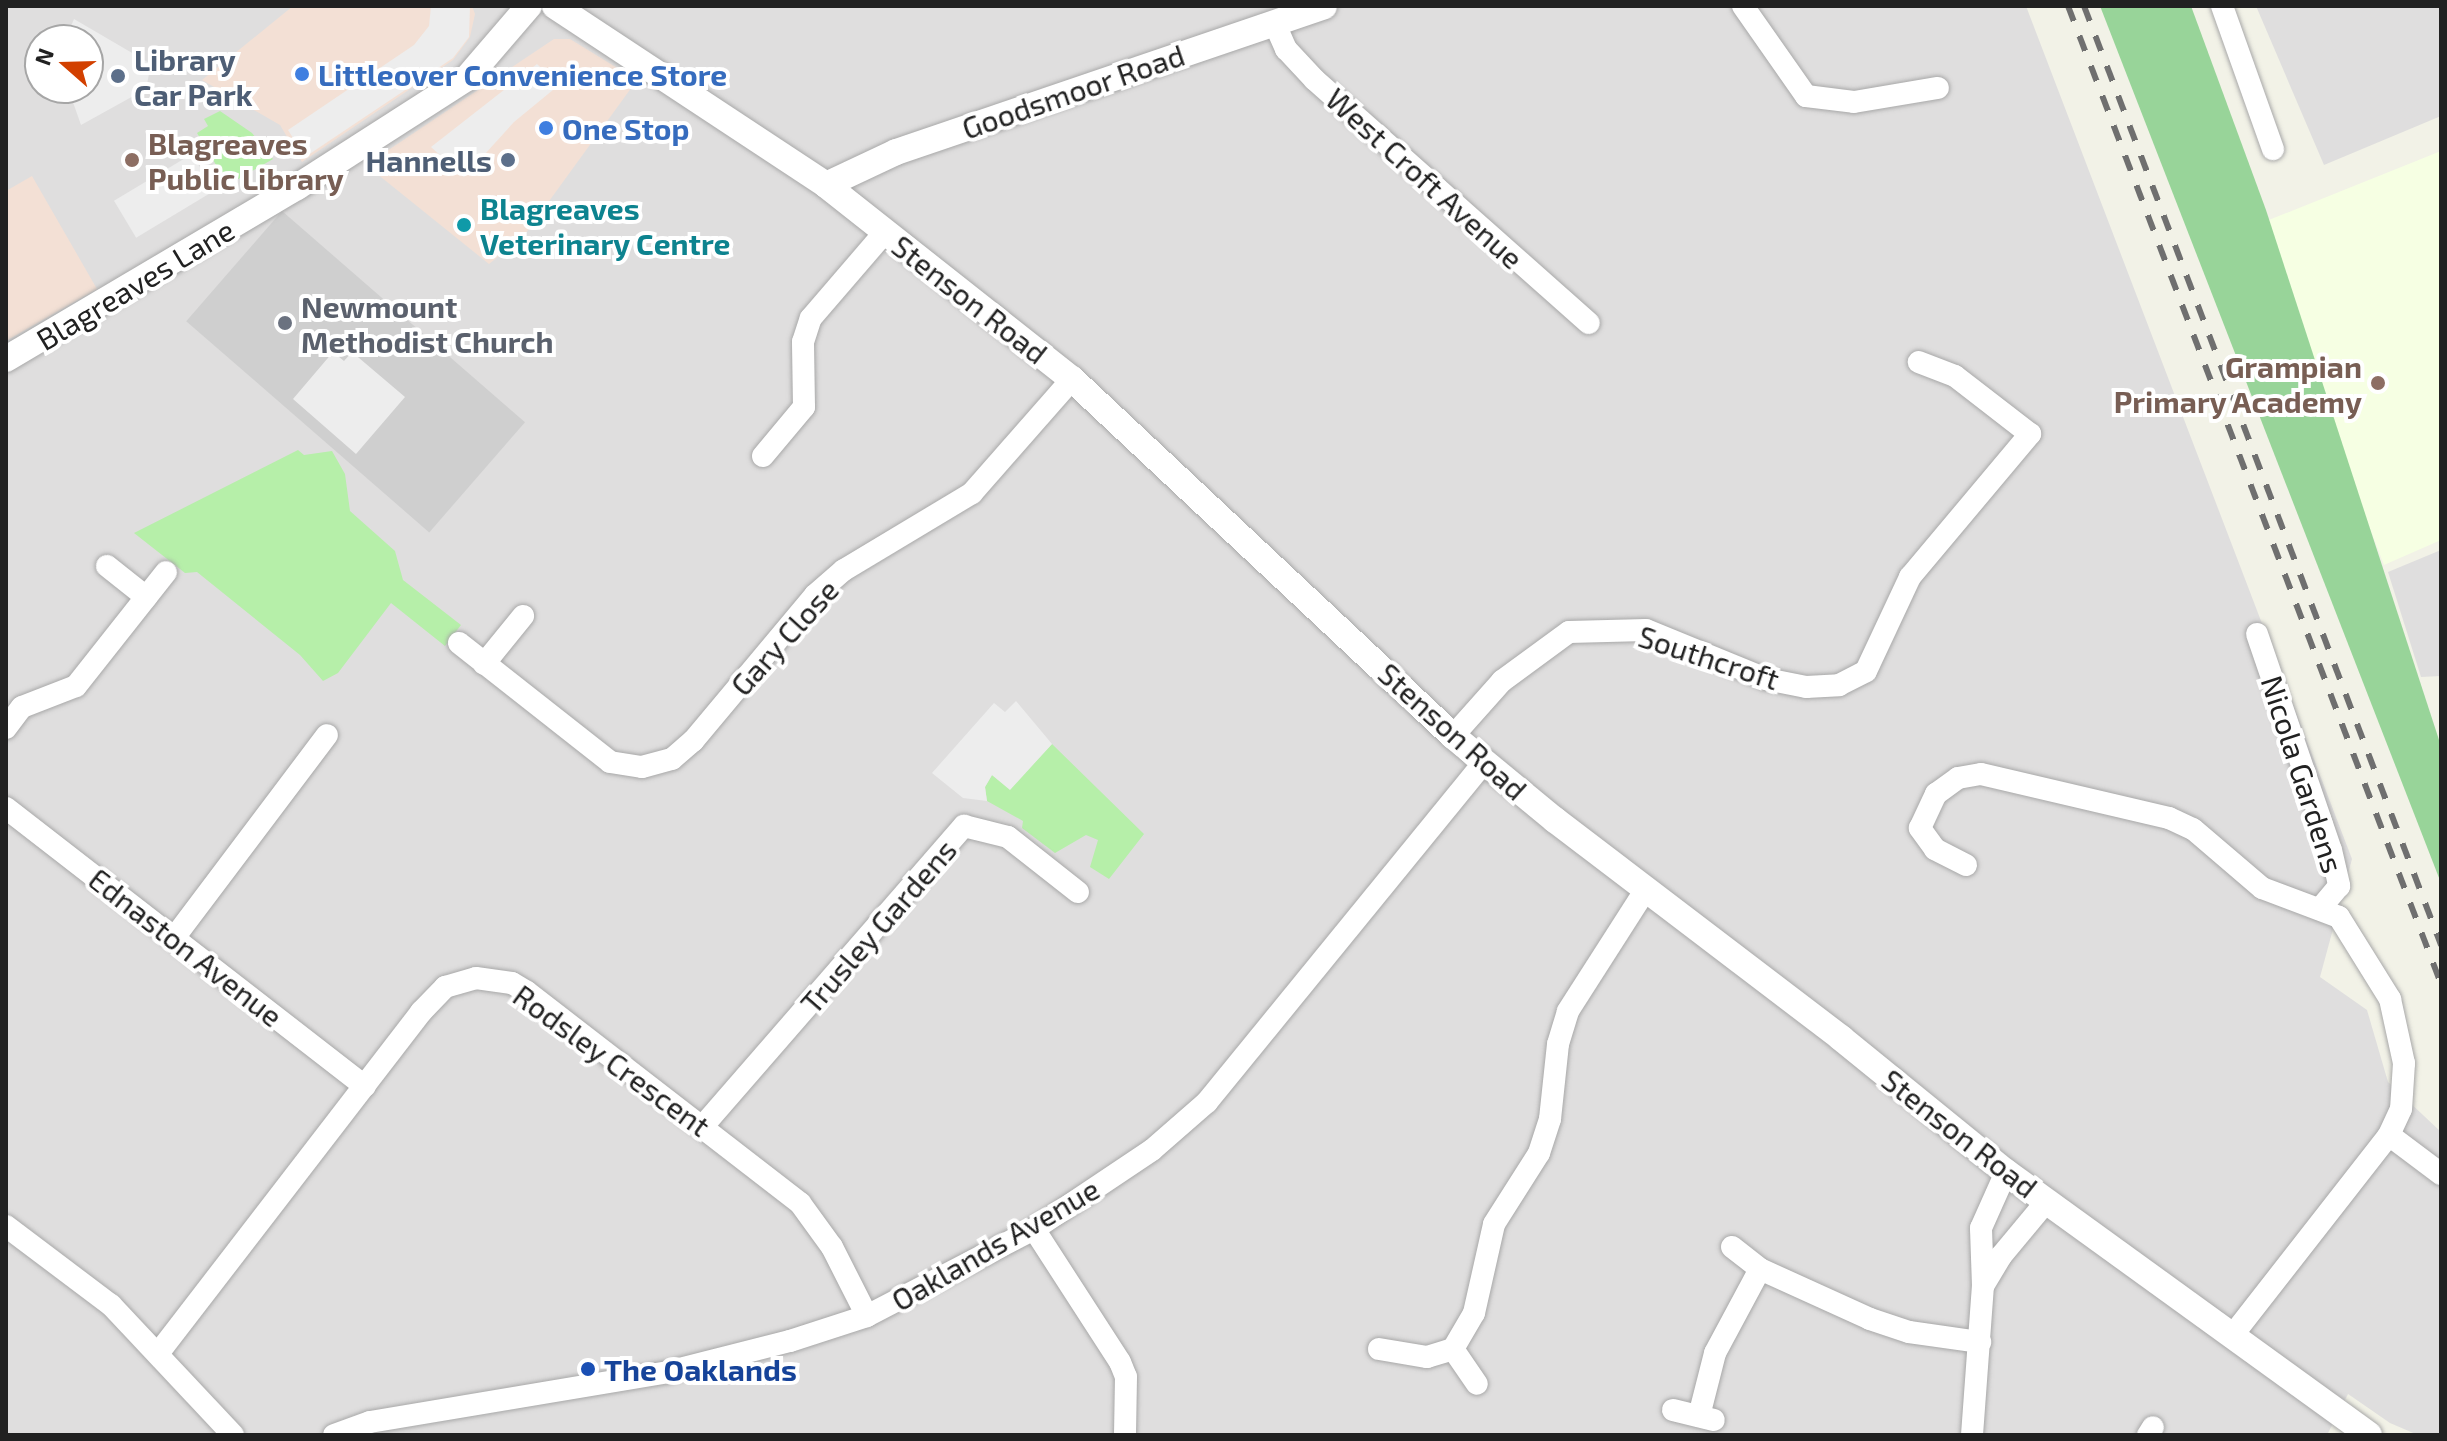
<!DOCTYPE html>
<html>
<head>
<meta charset="utf-8">
<style>
	body { margin:0 }
	#map { position:relative; width:2447px; height:1441px; overflow:hidden; background:#f2f2e7; font-family:"Exo 2",sans-serif }
	div>[style] { position:absolute }
	.residential>* { inset:0; background:#dfdede }
	.commercial>* { inset:0; background:#f3e0d5 }
	.education>* { inset:0; background:#f6ffe3 }
	.religious>* { inset:0; background:#cfcfcf; transform-origin:0 0 }
	.grass>* { inset:0; background:#b6efa9 }
	.forest>* { inset:0; background:#98d499 }
	.parking>* { inset:0; background:#ededed; transform-origin:0 0 }
	.roads { filter:drop-shadow(0 0 2px #a8a8a8) drop-shadow(0 0 2px #a8a8a8) }
	.minor>* { height:22px; margin:-11px; padding:0 11px; transform-origin:11px; border-radius:11px; background:#fff }
	.tertiary>* { height:26px; margin:-13px; padding:0 13px; transform-origin:13px; border-radius:13px; background:#fff }
	.rail>* { height:6px; margin-top:-3px; transform-origin:0; background:repeating-linear-gradient(90deg,#6f6f6f 0 16px,transparent 0 32px) }
	.dots>* { width:22px; height:22px; translate:-50% -50%; box-sizing:border-box; border:4px solid #fff; border-radius:50% }
	span { translate:-50% -50%; white-space:nowrap; text-align:center; line-height:1.15; -webkit-text-stroke:8px #fff; paint-order:stroke }
	.service-label { font-size:30px; color:#4e5e75; font-weight:700 }
	.left { translate:0 -50%; text-align:left }
	.right { translate:-100% -50%; text-align:right }
	.shop-label { font-size:30px; color:#366cbe; font-weight:700 }
	.street-label { font-size:30px; color:#212121 }
	.education-label { font-size:30px; color:#785e54; font-weight:700 }
	.culture-label { font-size:30px; color:#0d838f; font-weight:700 }
	.worship-label { font-size:30px; color:#5b616d; font-weight:700 }
	.transit-label { font-size:30px; color:#164399; font-weight:700 }
	.frame { position:absolute; inset:0; border:8px solid #212121; pointer-events:none }
	.north { position:absolute; left:24px; top:24px; width:80px; height:80px; box-sizing:border-box; background:#fff; border:2px solid #a6a6a6; border-radius:50%; rotate:290deg; font-size:22px; font-weight:700; line-height:32px; text-align:center; color:#212121 }
	.north::after { content:''; display:block; margin:auto; width:28px; height:36px; background:#d24000; clip-path:polygon(50% 0,100% 100%,50% 72%,0 100%) }
</style>
</head>
<body>
<div id="map">
	<div class="residential">
		<i style="clip-path:polygon(evenodd,6px 6px,2026px 6px,2352px 859px,2320px 977px,2367px 1010px,2388px 1082px,2441px 1132px,2441px 1435px,2418px 1435px,2390px 1423px,2348px 1394px,2327px 1435px,6px 1435px,6px 6px,40px 40px,88px 40px,88px 88px,40px 88px,40px 40px)"></i>
		<i style="clip-path:polygon(2256px 6px,2441px 6px,2441px 116px,2324px 165px)"></i>
		<i style="clip-path:polygon(2441px 550px,2441px 676px,2421px 677px,2388px 572px)"></i>
	</div>
	<div class="commercial">
		<i style="clip-path:polygon(293px 6px,472px 6px,475px 14px,470px 37px,453px 60px,302px 162px,280px 125px,202px 80px)"></i>
		<i style="clip-path:polygon(554px 39px,570px 39px,637px 80px,523px 237px,489px 264px,366px 165px)"></i>
		<i style="clip-path:polygon(32px 176px,97px 289px,6px 341px,6px 191px)"></i>
	</div>
	<div class="education">
		<i style="clip-path:polygon(2441px 151px,2441px 540px,2384px 565px,2254px 226px)"></i>
	</div>
	<div class="religious">
		<i style="left:282px;top:211px;width:322px;height:146px;rotate:41deg"></i>
	</div>
	<div class="grass">
		<i style="clip-path:polygon(220px 111px,252px 133px,273px 159px,228px 185px,197px 133px,208px 126px,204px 119px)"></i>
		<i style="clip-path:polygon(298px 450px,304px 455px,332px 451px,345px 474px,350px 511px,395px 551px,403px 580px,461px 625px,445px 646px,391px 603px,338px 673px,323px 681px,300px 655px,197px 572px,185px 573px,134px 533px)"></i>
		<i style="clip-path:polygon(1052px 744px,1144px 834px,1109px 879px,1090px 867px,1098px 840px,1086px 835px,1055px 853px,1022px 828px,1023px 821px,987px 801px,985px 787px,992px 775px,1010px 789px)"></i>
	</div>
	<div class="forest">
		<i style="clip-path:polygon(2100px 6px,2191px 6px,2266px 210px,2441px 746px,2441px 883px)"></i>
	</div>
	<div class="parking">
		<i style="clip-path:polygon(431px 6px,470px 6px,469px 37px,453px 58px,305px 157px,288px 130px,414px 45px,429px 26px)"></i>
		<i style="clip-path:polygon(74px 19px,151px 64px,146px 89px,81px 125px,68px 88px,88px 88px,88px 40px,65px 40px)"></i>
		<i style="clip-path:polygon(537px 64px,559px 85px,514px 122px,464px 177px,431px 147px)"></i>
		<i style="left:192px;top:154px;width:43px;height:91px;rotate:59deg"></i>
		<i style="clip-path:polygon(333px 352px,344px 361px,352px 352px,405px 397px,356px 454px,293px 399px)"></i>
		<i style="clip-path:polygon(1016px 701px,1052px 744px,1010px 790px,992px 775px,985px 787px,987px 801px,963px 798px,932px 773px,994px 703px,1005px 712px)"></i>
	</div>
	<div class="roads">
		<div class="minor">
			<i style="left:1743px;top:6px;width:110px;rotate:55deg"></i>
			<i style="left:1806px;top:96px;width:48px;rotate:7.1deg"></i>
			<i style="left:1854px;top:102px;width:85px;rotate:-9.5deg"></i>
			<i style="left:2222px;top:6px;width:152px;rotate:70.4deg"></i>
			<i style="left:1274px;top:22px;width:30px;rotate:66deg"></i>
			<i style="left:1286px;top:49px;width:42px;rotate:46.9deg"></i>
			<i style="left:1315px;top:80px;width:366px;rotate:41.6deg"></i>
			<i style="left:763px;top:456px;width:64px;rotate:-50.1deg"></i>
			<i style="left:804px;top:407px;width:65px;rotate:-90.9deg"></i>
			<i style="left:803px;top:342px;width:25px;rotate:-72deg"></i>
			<i style="left:811px;top:318px;width:113px;rotate:-49.3deg"></i>
			<i style="left:107px;top:566px;width:50px;rotate:38.5deg"></i>
			<i style="left:2257px;top:634px;width:228px;rotate:71.1deg"></i>
			<i style="left:2331px;top:850px;width:37px;rotate:77deg"></i>
			<i style="left:2339px;top:886px;width:30px;rotate:130deg"></i>
			<i style="left:459px;top:643px;width:192px;rotate:38.2deg"></i>
			<i style="left:610px;top:762px;width:32px;rotate:9deg"></i>
			<i style="left:642px;top:767px;width:31px;rotate:-15deg"></i>
			<i style="left:672px;top:759px;width:28px;rotate:-41deg"></i>
			<i style="left:693px;top:741px;width:190px;rotate:-50.1deg"></i>
			<i style="left:815px;top:595px;width:38px;rotate:-41deg"></i>
			<i style="left:844px;top:570px;width:149px;rotate:-31deg"></i>
			<i style="left:972px;top:493px;width:152px;rotate:-48.7deg"></i>
			<i style="left:484px;top:664px;width:62px;rotate:-50.9deg"></i>
			<i style="left:6px;top:728px;width:26px;rotate:-53deg"></i>
			<i style="left:22px;top:707px;width:58px;rotate:-21.3deg"></i>
			<i style="left:76px;top:686px;width:145px;rotate:-51.7deg"></i>
			<i style="left:1453px;top:736px;width:74px;rotate:-48.3deg"></i>
			<i style="left:1502px;top:681px;width:83px;rotate:-36.2deg"></i>
			<i style="left:1569px;top:632px;width:77px;rotate:-1.5deg"></i>
			<i style="left:1646px;top:630px;width:130px;rotate:22.2deg"></i>
			<i style="left:1766px;top:679px;width:41px;rotate:11.3deg"></i>
			<i style="left:1806px;top:687px;width:33px;rotate:-3deg"></i>
			<i style="left:1839px;top:685px;width:30px;rotate:-27deg"></i>
			<i style="left:1866px;top:671px;width:104px;rotate:-64.9deg"></i>
			<i style="left:1910px;top:577px;width:187px;rotate:-50deg"></i>
			<i style="left:2030px;top:434px;width:95px;rotate:-142.3deg"></i>
			<i style="left:1955px;top:376px;width:39px;rotate:-159deg"></i>
			<i style="left:6px;top:808px;width:454px;rotate:37.8deg"></i>
			<i style="left:1966px;top:865px;width:35px;rotate:-153deg"></i>
			<i style="left:1935px;top:849px;width:26px;rotate:-126deg"></i>
			<i style="left:1920px;top:828px;width:38px;rotate:-65deg"></i>
			<i style="left:1936px;top:794px;width:27px;rotate:-36deg"></i>
			<i style="left:1958px;top:778px;width:23px;rotate:-10deg"></i>
			<i style="left:1981px;top:774px;width:193px;rotate:13.2deg"></i>
			<i style="left:2169px;top:818px;width:26px;rotate:25deg"></i>
			<i style="left:2193px;top:829px;width:91px;rotate:40.5deg"></i>
			<i style="left:2262px;top:888px;width:82px;rotate:20.6deg"></i>
			<i style="left:2339px;top:917px;width:97px;rotate:58.1deg"></i>
			<i style="left:2390px;top:999px;width:66px;rotate:77.7deg"></i>
			<i style="left:2404px;top:1063px;width:46px;rotate:93.7deg"></i>
			<i style="left:2401px;top:1109px;width:29px;rotate:115deg"></i>
			<i style="left:2389px;top:1135px;width:256px;rotate:128deg"></i>
			<i style="left:174px;top:938px;width:254px;rotate:-53deg"></i>
			<i style="left:703px;top:1126px;width:398px;rotate:-49deg"></i>
			<i style="left:964px;top:826px;width:45px;rotate:14deg"></i>
			<i style="left:1008px;top:837px;width:89px;rotate:38.2deg"></i>
			<i style="left:2389px;top:1135px;width:65px;rotate:36.9deg"></i>
			<i style="left:6px;top:1226px;width:131px;rotate:37deg"></i>
			<i style="left:111px;top:1305px;width:178px;rotate:46.8deg"></i>
			<i style="left:1034px;top:1229px;width:158px;rotate:57.1deg"></i>
			<i style="left:1120px;top:1362px;width:16px;rotate:68deg"></i>
			<i style="left:1126px;top:1377px;width:58px;rotate:91deg"></i>
			<i style="left:1732px;top:1247px;width:36px;rotate:38deg"></i>
			<i style="left:1760px;top:1269px;width:121px;rotate:24.4deg"></i>
			<i style="left:1870px;top:1319px;width:41px;rotate:18.4deg"></i>
			<i style="left:1909px;top:1332px;width:72px;rotate:8deg"></i>
			<i style="left:1983px;top:1286px;width:35px;rotate:-59deg"></i>
			<i style="left:2001px;top:1256px;width:70px;rotate:-50.2deg"></i>
			<i style="left:1379px;top:1349px;width:49px;rotate:9.5deg"></i>
			<i style="left:1427px;top:1357px;width:27px;rotate:-17deg"></i>
			<i style="left:1453px;top:1349px;width:42px;rotate:55.6deg"></i>
			<i style="left:1453px;top:1349px;width:42px;rotate:-59.7deg"></i>
			<i style="left:1474px;top:1313px;width:91px;rotate:-77.3deg"></i>
			<i style="left:1494px;top:1224px;width:84px;rotate:-57.6deg"></i>
			<i style="left:1539px;top:1153px;width:36px;rotate:-72deg"></i>
			<i style="left:1550px;top:1119px;width:75px;rotate:-83.9deg"></i>
			<i style="left:1558px;top:1044px;width:34px;rotate:-73deg"></i>
			<i style="left:1568px;top:1011px;width:145px;rotate:-57.4deg"></i>
			<i style="left:160px;top:1351px;width:428px;rotate:-52.4deg"></i>
			<i style="left:421px;top:1012px;width:35px;rotate:-46deg"></i>
			<i style="left:445px;top:987px;width:32px;rotate:-16deg"></i>
			<i style="left:476px;top:978px;width:36px;rotate:8deg"></i>
			<i style="left:512px;top:983px;width:17px;rotate:31deg"></i>
			<i style="left:527px;top:992px;width:345px;rotate:37.7deg"></i>
			<i style="left:800px;top:1203px;width:54px;rotate:54deg"></i>
			<i style="left:832px;top:1247px;width:77px;rotate:63.1deg"></i>
			<i style="left:1673px;top:1410px;width:42px;rotate:13.7deg"></i>
			<i style="left:1699px;top:1416px;width:65px;rotate:-75.7deg"></i>
			<i style="left:1715px;top:1353px;width:95px;rotate:-61.8deg"></i>
			<i style="left:334px;top:1435px;width:38px;rotate:-20deg"></i>
			<i style="left:370px;top:1422px;width:302px;rotate:-9.5deg"></i>
			<i style="left:668px;top:1372px;width:126px;rotate:-14.3deg"></i>
			<i style="left:790px;top:1341px;width:81px;rotate:-18deg"></i>
			<i style="left:867px;top:1316px;width:188px;rotate:-27.5deg"></i>
			<i style="left:1034px;top:1229px;width:142px;rotate:-33.8deg"></i>
			<i style="left:1152px;top:1150px;width:73px;rotate:-41.1deg"></i>
			<i style="left:1207px;top:1102px;width:439px;rotate:-50.8deg"></i>
			<i style="left:1972px;top:1435px;width:149px;rotate:-85.8deg"></i>
			<i style="left:1983px;top:1286px;width:58px;rotate:-92deg"></i>
			<i style="left:1981px;top:1228px;width:61px;rotate:-65.9deg"></i>
			<i style="left:2148px;top:1435px;width:9px;rotate:-58deg"></i>
		</div>
		<div class="tertiary">
			<i style="left:555px;top:6px;width:325px;rotate:33.4deg"></i>
			<i style="left:826px;top:185px;width:313px;rotate:38.3deg"></i>
			<i style="left:1072px;top:379px;width:522px;rotate:43.14deg"></i>
			<i style="left:1453px;top:736px;width:132px;rotate:39.5deg"></i>
			<i style="left:1555px;top:820px;width:360px;rotate:37.3deg"></i>
			<i style="left:1841px;top:1038px;width:213px;rotate:39.1deg"></i>
			<i style="left:2006px;top:1172px;width:448px;rotate:35.9deg"></i>
			<i style="left:826px;top:185px;width:77px;rotate:-25.2deg"></i>
			<i style="left:896px;top:152px;width:452px;rotate:-18.8deg"></i>
			<i style="left:6px;top:359px;width:338px;rotate:-30.6deg"></i>
			<i style="left:297px;top:187px;width:202px;rotate:-32.7deg"></i>
			<i style="left:467px;top:78px;width:95px;rotate:-49.3deg"></i>
		</div>
	</div>
	<div class="rail">
		<i style="left:2068px;top:6px;width:1047px;rotate:69.12deg"></i>
		<i style="left:2084px;top:6px;width:1005px;rotate:69.18deg"></i>
	</div>
	<div class="dots">
		<i style="left:302px;top:74px;background:#3f7fe0"></i>
		<i style="left:118px;top:76px;background:#5c6f8a"></i>
		<i style="left:546px;top:128px;background:#3f7fe0"></i>
		<i style="left:132px;top:160px;background:#8d6e63"></i>
		<i style="left:508px;top:160px;background:#5c6f8a"></i>
		<i style="left:464px;top:225px;background:#0f9aa8"></i>
		<i style="left:285px;top:323px;background:#6b7280"></i>
		<i style="left:2378px;top:383px;background:#8d6e63"></i>
		<i style="left:588px;top:1369px;background:#1a4fb4"></i>
	</div>
	<div class="service-label">
		<span class="left" style="left:134px;top:76px">Library<br>Car Park</span>
		<span class="right" style="left:492px;top:160px">Hannells</span>
	</div>
	<div class="shop-label">
		<span class="left" style="left:318px;top:74px">Littleover Convenience Store</span>
		<span class="left" style="left:562px;top:128px">One Stop</span>
	</div>
	<div class="street-label">
		<span style="left:1073px;top:91px;rotate:-19deg">Goodsmoor Road</span>
		<span style="left:1425px;top:178px;rotate:42deg">West Croft Avenue</span>
		<span style="left:135px;top:284px;rotate:-31deg">Blagreaves Lane</span>
		<span style="left:970px;top:299px;rotate:38deg">Stenson Road</span>
		<span style="left:784px;top:637px;rotate:-48deg">Gary Close</span>
		<span style="left:1709px;top:657px;rotate:18deg">Southcroft</span>
		<span style="left:1453px;top:731px;rotate:42deg">Stenson Road</span>
		<span style="left:2303px;top:774px;rotate:72deg">Nicola Gardens</span>
		<span style="left:878px;top:926px;rotate:-49deg">Trusley Gardens</span>
		<span style="left:186px;top:947px;rotate:38deg">Ednaston Avenue</span>
		<span style="left:612px;top:1060px;rotate:36deg">Rodsley Crescent</span>
		<span style="left:1960px;top:1133px;rotate:38deg">Stenson Road</span>
		<span style="left:995px;top:1244px;rotate:-30deg">Oaklands Avenue</span>
	</div>
	<div class="education-label">
		<span class="left" style="left:148px;top:160px">Blagreaves<br>Public Library</span>
		<span class="right" style="left:2362px;top:383px">Grampian<br>Primary Academy</span>
	</div>
	<div class="culture-label">
		<span class="left" style="left:480px;top:225px">Blagreaves<br>Veterinary Centre</span>
	</div>
	<div class="worship-label">
		<span class="left" style="left:301px;top:323px">Newmount<br>Methodist Church</span>
	</div>
	<div class="transit-label">
		<span class="left" style="left:604px;top:1369px">The Oaklands</span>
	</div>
	<div class="frame"></div>
	<div class="north">N</div>
</div>
</body>
</html>
